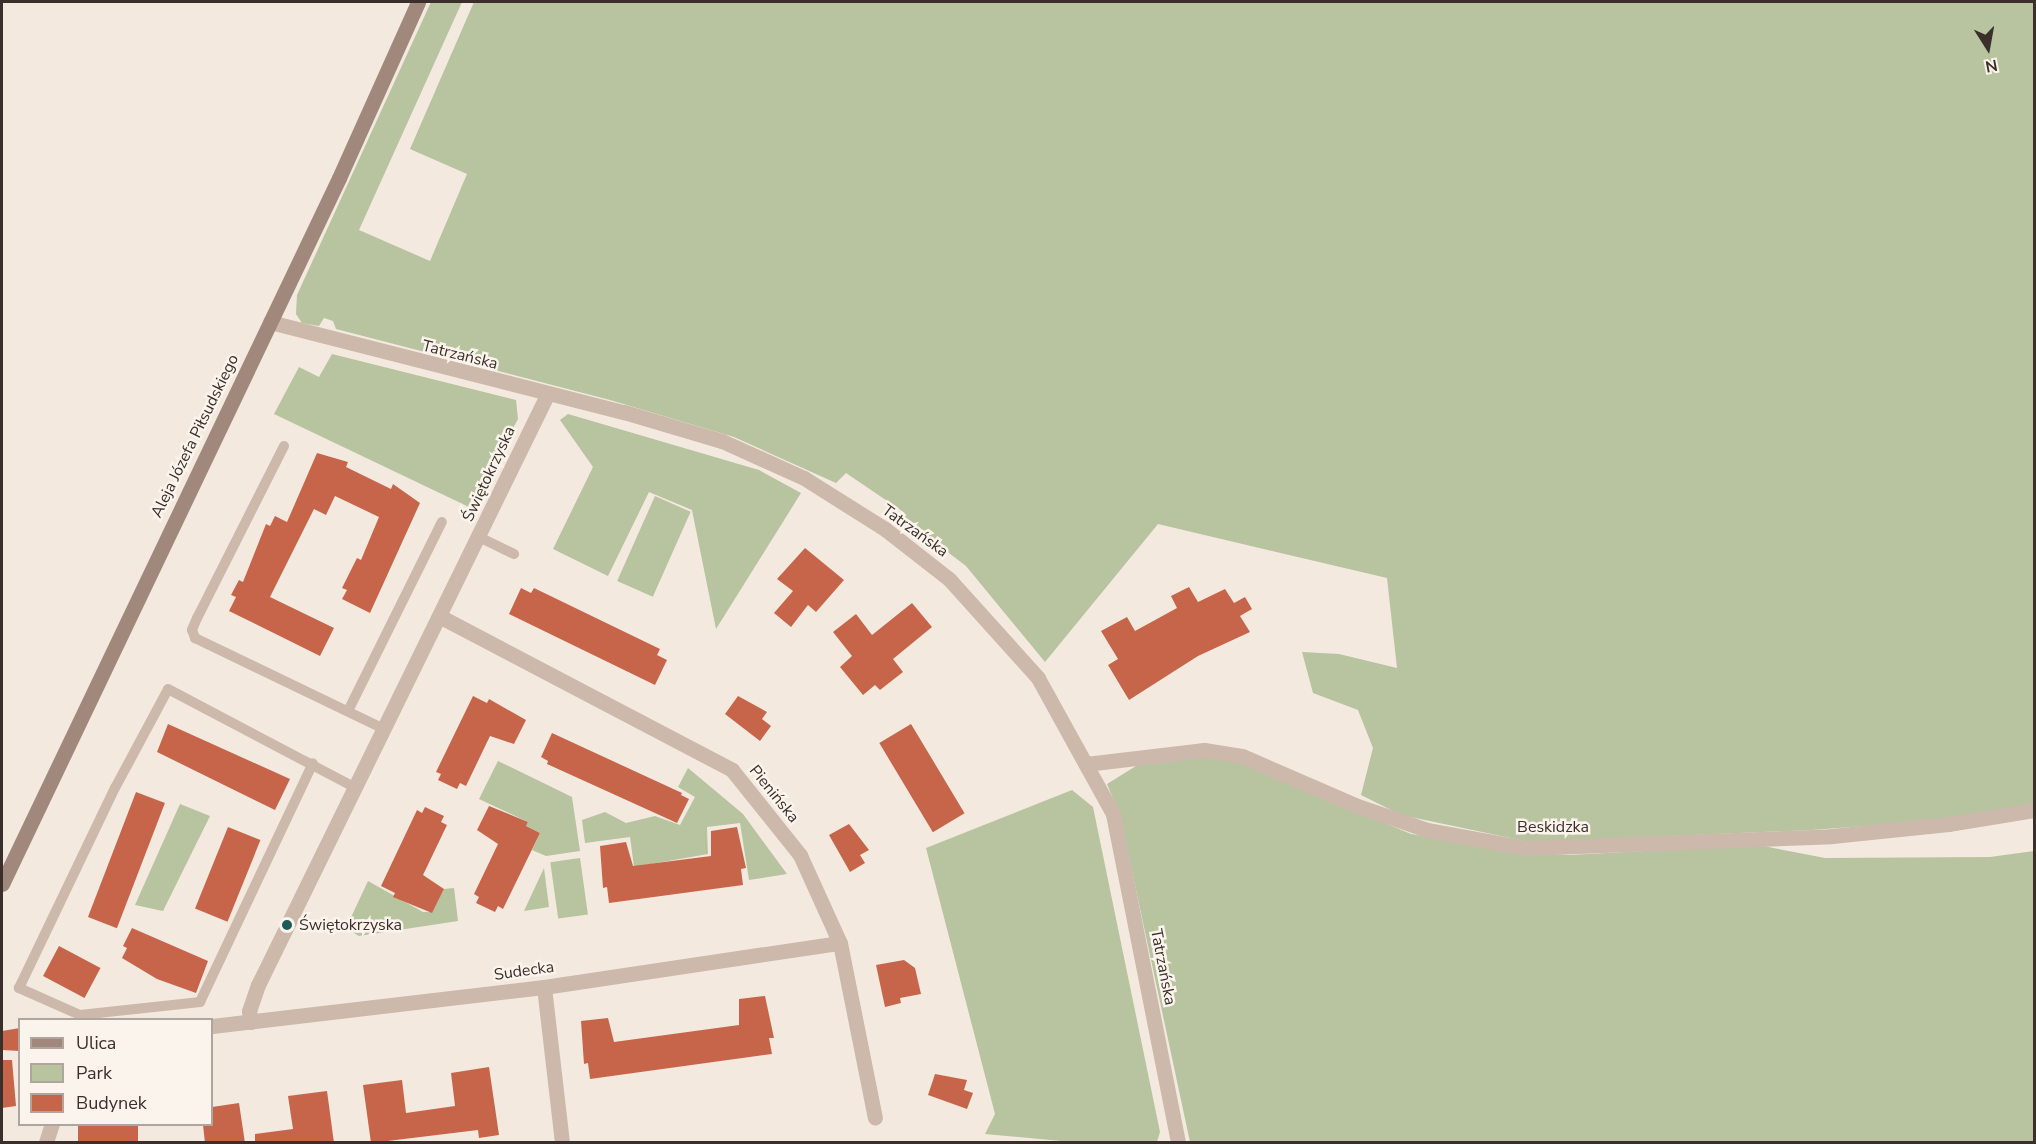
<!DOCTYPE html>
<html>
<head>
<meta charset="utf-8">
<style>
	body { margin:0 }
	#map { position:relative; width:2036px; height:1144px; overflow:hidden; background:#f3e9df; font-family:"Nunito Sans",sans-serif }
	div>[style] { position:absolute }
	.green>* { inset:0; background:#b8c39f; transform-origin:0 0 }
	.building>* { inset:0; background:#c7654a; transform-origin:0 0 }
	.service>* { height:10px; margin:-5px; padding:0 5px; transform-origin:5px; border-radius:5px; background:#ccb9ab }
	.minor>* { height:15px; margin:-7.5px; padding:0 7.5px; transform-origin:7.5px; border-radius:7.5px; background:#ccb9ab }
	.secondary>* { height:15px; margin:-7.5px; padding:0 7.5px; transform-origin:7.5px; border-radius:7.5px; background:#a0887c }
	.dots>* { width:16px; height:16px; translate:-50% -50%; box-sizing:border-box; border:3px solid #faf4ec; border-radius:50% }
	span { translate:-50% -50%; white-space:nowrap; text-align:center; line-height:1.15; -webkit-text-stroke:5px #faf4ec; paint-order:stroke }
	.street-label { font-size:16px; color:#3a2f2a }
	.poi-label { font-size:16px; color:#3a2f2a }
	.left { translate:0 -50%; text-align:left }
	.frame { position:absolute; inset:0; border:3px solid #3a2f2a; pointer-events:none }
	.legend { position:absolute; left:18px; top:1018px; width:195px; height:108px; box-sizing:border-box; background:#faf4ec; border:2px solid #ada59e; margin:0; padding:8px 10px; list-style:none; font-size:18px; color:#3a2f2a }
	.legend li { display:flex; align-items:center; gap:12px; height:30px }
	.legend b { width:30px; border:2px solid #ada59e }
	.north { position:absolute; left:1958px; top:18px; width:60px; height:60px; -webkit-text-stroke:4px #faf4ec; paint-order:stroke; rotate:169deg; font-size:16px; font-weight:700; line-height:24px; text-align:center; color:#3a2f2a }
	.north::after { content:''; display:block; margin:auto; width:21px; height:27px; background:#3a2f2a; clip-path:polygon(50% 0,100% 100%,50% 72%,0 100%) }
</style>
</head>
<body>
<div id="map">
	<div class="green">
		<i style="clip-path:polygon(431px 2px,462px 2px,359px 230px,430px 261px,467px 174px,410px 149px,474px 2px,2034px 2px,2034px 804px,1936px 821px,1811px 830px,1530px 842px,1401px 815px,1361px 795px,1373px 748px,1358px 710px,1313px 693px,1302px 652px,1339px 654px,1397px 668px,1387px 578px,1158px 524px,1045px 662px,966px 566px,903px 518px,905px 513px,846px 473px,836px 483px,734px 437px,610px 400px,336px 329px,333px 321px,324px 318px,319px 326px,302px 323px,296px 314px,297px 295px)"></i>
		<i style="clip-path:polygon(332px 354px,516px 400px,518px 419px,469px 507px,274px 414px,299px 367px,319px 377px)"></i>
		<i style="clip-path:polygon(568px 414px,759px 470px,801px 493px,716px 629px,692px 510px,649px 492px,608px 576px,553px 549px,593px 467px,560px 420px)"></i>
		<i style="left:655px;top:496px;width:39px;height:93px;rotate:24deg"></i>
		<i style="clip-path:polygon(1182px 757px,1230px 759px,1411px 834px,1530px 853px,1569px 855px,1758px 845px,1825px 858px,1990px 857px,2034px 851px,2034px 1142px,1190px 1142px,1120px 815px,1107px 784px,1136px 766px)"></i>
		<i style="clip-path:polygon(498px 761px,572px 797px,580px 851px,546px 856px,532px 850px,540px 833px,526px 826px,528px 822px,479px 799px)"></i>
		<i style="clip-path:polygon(688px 768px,743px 814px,787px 874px,749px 880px,740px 823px,707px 827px,708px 854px,634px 867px,630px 837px,585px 843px,582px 820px,605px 812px,626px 823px,655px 816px,680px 825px,695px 797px,678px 787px)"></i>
		<i style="clip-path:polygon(1072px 790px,1093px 807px,1160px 1132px,1157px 1142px,1072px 1142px,985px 1134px,995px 1114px,926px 848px)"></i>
		<i style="clip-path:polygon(180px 804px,210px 816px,163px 911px,135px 905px)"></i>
		<i style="left:580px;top:858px;width:57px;height:30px;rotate:82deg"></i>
		<i style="clip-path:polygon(544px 868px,549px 907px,524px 911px)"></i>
		<i style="clip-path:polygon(368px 881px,423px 912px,432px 912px,444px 889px,454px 888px,458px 921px,359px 936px,346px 928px)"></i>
	</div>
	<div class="building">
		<i style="clip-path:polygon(317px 453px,348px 462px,346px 467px,391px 489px,393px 484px,420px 503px,370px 613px,342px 599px,347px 590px,342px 588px,357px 558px,361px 560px,379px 517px,335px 496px,326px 515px,314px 509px,270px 597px,334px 628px,320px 656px,229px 611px,236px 597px,231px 595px,239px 580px,243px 582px,266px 524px,270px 526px,275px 516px,287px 522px)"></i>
		<i style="clip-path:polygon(805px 548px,844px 580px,816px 612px,808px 605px,791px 627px,774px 613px,793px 591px,777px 579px)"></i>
		<i style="clip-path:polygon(1189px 587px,1198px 602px,1225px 589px,1234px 603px,1245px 597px,1252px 609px,1240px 616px,1250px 632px,1198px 656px,1129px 700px,1108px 665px,1118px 659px,1101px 631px,1127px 617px,1135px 631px,1177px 608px,1171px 596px)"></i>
		<i style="clip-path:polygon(521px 588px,531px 593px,534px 588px,660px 649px,657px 655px,667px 660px,655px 685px,509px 614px)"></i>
		<i style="clip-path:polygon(912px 603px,932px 627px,893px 659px,903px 672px,880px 690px,875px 685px,863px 695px,840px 667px,852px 656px,833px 632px,856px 614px,872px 635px)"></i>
		<i style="clip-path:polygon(473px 696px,487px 703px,489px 699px,526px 720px,514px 744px,490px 736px,466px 786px,460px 783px,457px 789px,438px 780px,441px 774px,436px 772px)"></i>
		<i style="clip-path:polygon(738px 696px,767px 712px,762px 719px,771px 726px,760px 741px,725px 714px)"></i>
		<i style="clip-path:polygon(168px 724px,290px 779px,275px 810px,157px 752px)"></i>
		<i style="left:911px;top:724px;width:104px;height:37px;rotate:59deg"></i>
		<i style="clip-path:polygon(552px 733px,682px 793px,681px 795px,689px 799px,677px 823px,547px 764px,548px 761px,541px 757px)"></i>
		<i style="left:136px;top:792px;width:31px;height:134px;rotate:21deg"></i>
		<i style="clip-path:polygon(489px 806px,528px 822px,526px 826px,540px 833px,503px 909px,498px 906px,495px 912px,476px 903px,479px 897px,474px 894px,498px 844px,477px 830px)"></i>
		<i style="clip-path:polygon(425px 807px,444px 816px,441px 822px,447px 825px,423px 875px,444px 889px,432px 913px,393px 897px,395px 893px,381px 886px,417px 810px,422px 813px)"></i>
		<i style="clip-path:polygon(849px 824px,869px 850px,860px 855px,865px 863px,850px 872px,829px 835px)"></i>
		<i style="left:228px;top:827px;width:35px;height:88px;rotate:22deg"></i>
		<i style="clip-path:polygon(737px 827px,746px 868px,741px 869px,743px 885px,609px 903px,607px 887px,603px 888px,600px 846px,626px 842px,633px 866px,711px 856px,711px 831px)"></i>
		<i style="clip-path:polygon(132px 928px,208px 961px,196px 993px,157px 979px,122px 958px,127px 948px,123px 946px)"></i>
		<i style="left:59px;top:946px;width:47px;height:34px;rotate:28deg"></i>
		<i style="clip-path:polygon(904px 960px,915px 968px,921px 994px,900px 998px,901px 1003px,885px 1007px,876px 965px)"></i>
		<i style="clip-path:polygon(765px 996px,774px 1038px,769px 1038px,772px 1054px,590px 1079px,588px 1063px,584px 1064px,581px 1021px,608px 1018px,614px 1042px,739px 1025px,739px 999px)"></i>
		<i style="clip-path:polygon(20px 1028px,20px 1051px,2px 1050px,2px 1031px)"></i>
		<i style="clip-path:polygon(2px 1060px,12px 1060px,16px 1106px,2px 1108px)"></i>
		<i style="clip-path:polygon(489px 1067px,499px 1135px,479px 1138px,478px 1130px,371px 1143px,363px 1085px,402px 1080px,406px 1113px,455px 1106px,451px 1073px)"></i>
		<i style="clip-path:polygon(935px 1074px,967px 1080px,964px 1090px,973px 1093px,967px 1109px,928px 1095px)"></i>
		<i style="clip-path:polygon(327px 1091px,334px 1143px,255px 1143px,255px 1134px,293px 1129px,288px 1096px)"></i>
		<i style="clip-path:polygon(239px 1103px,245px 1143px,205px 1143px,203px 1125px,212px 1125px,212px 1107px)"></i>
		<i style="left:78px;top:1125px;width:60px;height:18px"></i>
	</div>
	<div class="service">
		<i style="left:284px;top:446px;width:193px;rotate:116.8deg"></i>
		<i style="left:197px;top:618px;width:13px;rotate:113deg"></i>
		<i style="left:192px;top:630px;width:9px;rotate:69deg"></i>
		<i style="left:195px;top:638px;width:208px;rotate:25.7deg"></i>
		<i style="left:479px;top:537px;width:39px;rotate:26deg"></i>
		<i style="left:348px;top:711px;width:211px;rotate:-63.6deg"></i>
		<i style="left:80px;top:1015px;width:121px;rotate:-6.2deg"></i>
		<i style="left:200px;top:1002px;width:264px;rotate:-64.7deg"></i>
		<i style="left:80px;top:1020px;width:5px;rotate:-90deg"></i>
		<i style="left:80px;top:1015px;width:67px;rotate:-156.1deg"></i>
		<i style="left:19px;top:988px;width:222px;rotate:-64.4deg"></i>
		<i style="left:115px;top:788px;width:112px;rotate:-61.8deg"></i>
		<i style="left:168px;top:689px;width:210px;rotate:27.8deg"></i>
	</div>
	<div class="minor">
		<i style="left:270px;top:322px;width:365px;rotate:14.3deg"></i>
		<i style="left:624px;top:412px;width:102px;rotate:16.5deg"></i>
		<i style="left:722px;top:441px;width:90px;rotate:24.3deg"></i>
		<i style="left:804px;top:478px;width:96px;rotate:32.2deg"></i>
		<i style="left:885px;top:529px;width:81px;rotate:38deg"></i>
		<i style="left:949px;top:579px;width:133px;rotate:48deg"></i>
		<i style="left:1038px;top:678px;width:155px;rotate:61.1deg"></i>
		<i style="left:1113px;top:814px;width:334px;rotate:78.8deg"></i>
		<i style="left:441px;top:617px;width:329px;rotate:27.7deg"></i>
		<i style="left:732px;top:770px;width:109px;rotate:51.3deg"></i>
		<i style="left:800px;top:855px;width:97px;rotate:65.6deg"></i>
		<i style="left:840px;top:943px;width:178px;rotate:78.7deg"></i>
		<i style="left:1086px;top:764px;width:119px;rotate:-6.8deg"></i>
		<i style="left:1204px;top:750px;width:38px;rotate:9deg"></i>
		<i style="left:1242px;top:756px;width:123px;rotate:23.4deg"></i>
		<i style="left:1355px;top:805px;width:76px;rotate:19.1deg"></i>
		<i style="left:1427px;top:830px;width:101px;rotate:10.3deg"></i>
		<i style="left:1526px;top:848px;width:306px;rotate:-2.2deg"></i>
		<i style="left:1832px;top:836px;width:117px;rotate:-5.9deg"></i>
		<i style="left:1948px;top:824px;width:87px;rotate:-9.2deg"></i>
		<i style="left:544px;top:987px;width:156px;rotate:83.4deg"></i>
		<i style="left:251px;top:1022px;width:11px;rotate:-100deg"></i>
		<i style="left:249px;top:1011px;width:28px;rotate:-71deg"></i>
		<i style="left:258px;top:985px;width:657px;rotate:-63.9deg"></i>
		<i style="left:212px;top:1026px;width:334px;rotate:-6.7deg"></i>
		<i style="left:544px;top:987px;width:299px;rotate:-8.5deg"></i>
		<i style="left:46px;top:1142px;width:19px;rotate:-72deg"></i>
	</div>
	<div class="secondary">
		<i style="left:2px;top:884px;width:782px;rotate:-64.48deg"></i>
		<i style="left:339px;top:178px;width:193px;rotate:-65.8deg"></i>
	</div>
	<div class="dots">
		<i style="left:287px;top:925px;background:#1f5a5c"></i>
	</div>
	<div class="street-label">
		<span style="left:460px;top:355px;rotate:14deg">Tatrzańska</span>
		<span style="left:195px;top:436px;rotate:-64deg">Aleja Józefa Piłsudskiego</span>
		<span style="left:489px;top:474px;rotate:-65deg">Świętokrzyska</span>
		<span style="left:915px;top:531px;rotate:36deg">Tatrzańska</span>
		<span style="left:774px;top:794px;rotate:51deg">Pienińska</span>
		<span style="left:1553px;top:827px">Beskidzka</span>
		<span style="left:1163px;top:967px;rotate:79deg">Tatrzańska</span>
		<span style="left:524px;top:971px;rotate:-8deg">Sudecka</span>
	</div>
	<div class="poi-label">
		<span class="left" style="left:299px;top:925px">Świętokrzyska</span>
	</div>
	<div class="frame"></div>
	<ul class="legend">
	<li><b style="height:8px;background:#a0887c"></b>Ulica</li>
	<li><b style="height:16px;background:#b8c39f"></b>Park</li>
	<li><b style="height:16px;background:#c7654a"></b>Budynek</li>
	</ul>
	<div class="north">N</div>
</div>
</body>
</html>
